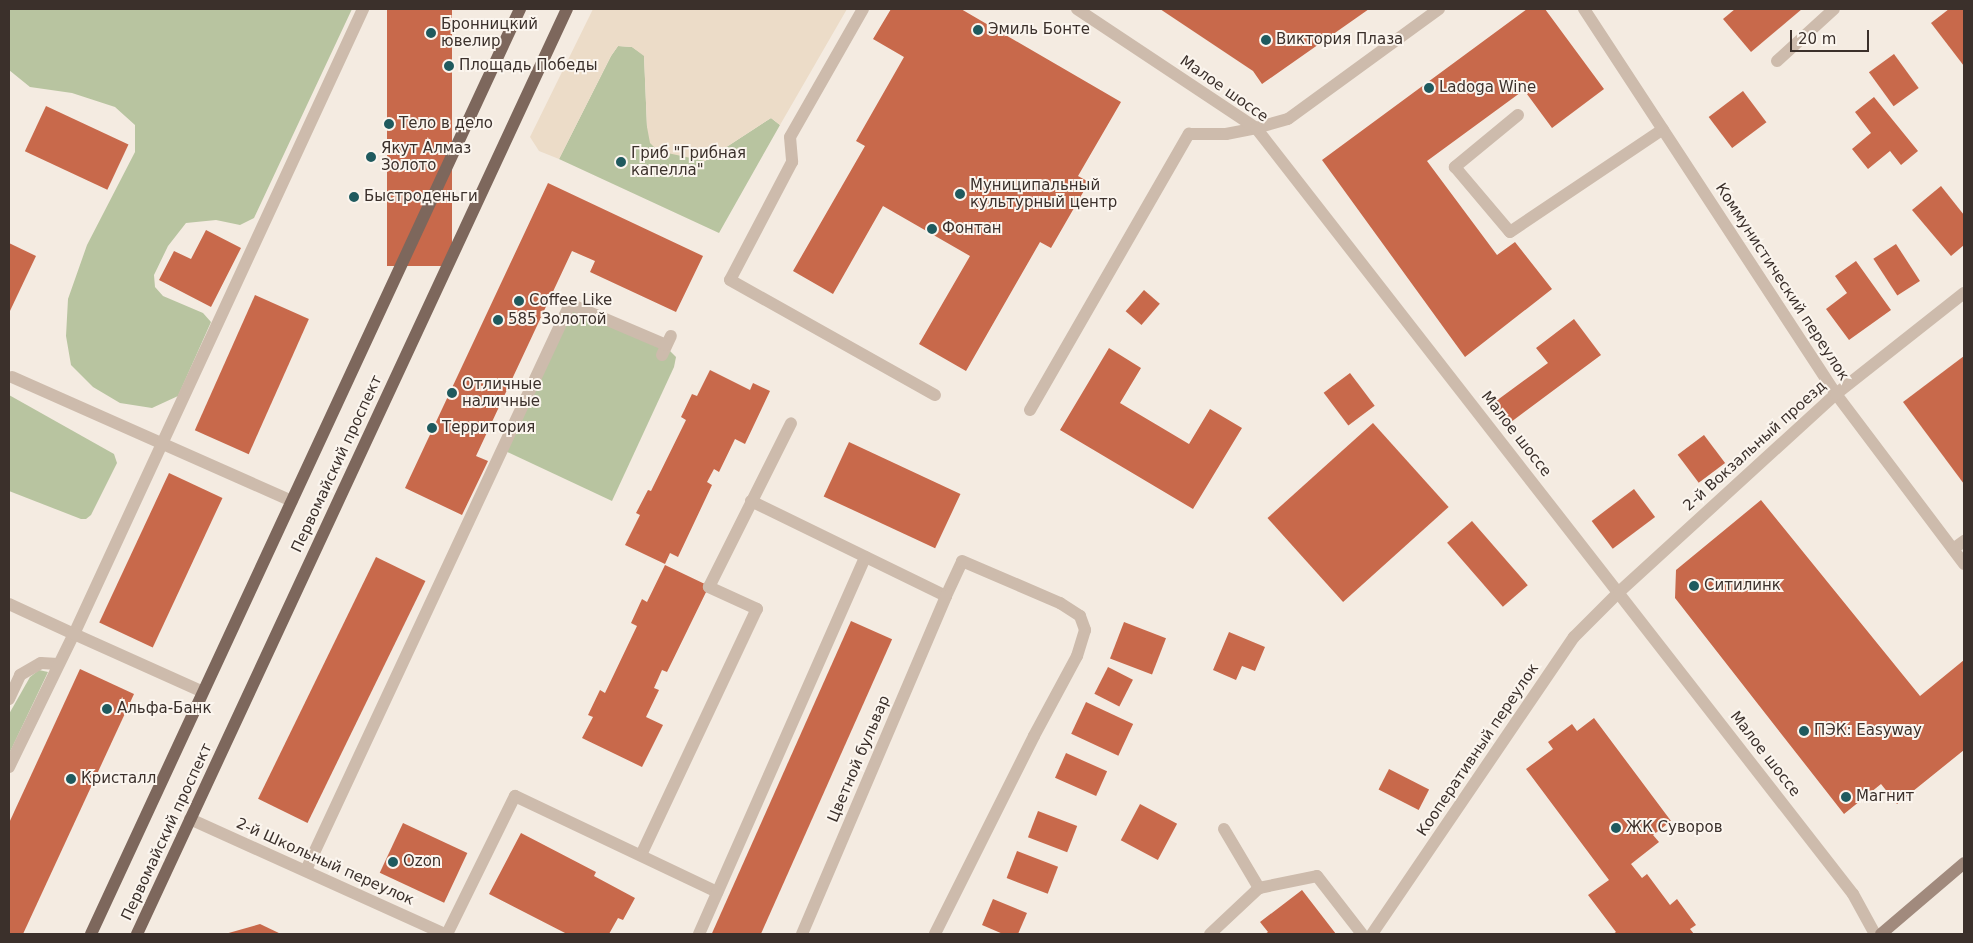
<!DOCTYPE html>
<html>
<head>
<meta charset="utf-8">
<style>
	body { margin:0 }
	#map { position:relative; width:1973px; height:943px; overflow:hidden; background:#f4ebe1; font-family:"DejaVu Sans",sans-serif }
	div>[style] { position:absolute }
	.green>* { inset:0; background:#b8c4a0 }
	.plaza>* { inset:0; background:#ecdcc8 }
	.building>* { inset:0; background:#c8694b; transform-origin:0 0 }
	.service>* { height:12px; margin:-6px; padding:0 6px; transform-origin:6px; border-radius:6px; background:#cdbbac }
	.pedestrian>* { height:12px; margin:-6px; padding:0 6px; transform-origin:6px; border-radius:6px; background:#cdbbac }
	.minor>* { height:12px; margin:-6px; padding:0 6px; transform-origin:6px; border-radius:6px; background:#cdbbac }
	.secondary>* { height:12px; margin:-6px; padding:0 6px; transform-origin:6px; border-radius:6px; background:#a18a7d }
	.primary>* { height:12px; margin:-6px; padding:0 6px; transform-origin:6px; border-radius:6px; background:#7d675c }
	.dots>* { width:14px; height:14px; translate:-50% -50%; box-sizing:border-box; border:2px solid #fbf5ee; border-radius:50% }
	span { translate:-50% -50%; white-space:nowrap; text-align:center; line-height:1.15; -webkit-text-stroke:4px #fbf5ee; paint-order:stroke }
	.poi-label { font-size:15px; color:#3b302b }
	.left { translate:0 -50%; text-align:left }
	.street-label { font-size:15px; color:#3b302b }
	.frame { position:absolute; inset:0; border:10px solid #3b302b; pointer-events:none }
	.scale { position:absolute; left:1790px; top:30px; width:79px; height:22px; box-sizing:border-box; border:2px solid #3b302b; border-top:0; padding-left:6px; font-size:15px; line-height:18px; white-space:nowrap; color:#3b302b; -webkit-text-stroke:4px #fbf5ee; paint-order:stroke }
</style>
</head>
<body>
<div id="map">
	<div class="green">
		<i style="clip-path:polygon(9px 9px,352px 9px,254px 218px,240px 225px,216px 220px,186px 223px,168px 246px,154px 275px,155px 287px,163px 296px,203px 313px,211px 322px,178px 396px,152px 408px,120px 403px,93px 387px,71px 365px,66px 336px,68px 299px,87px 245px,135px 152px,135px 125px,115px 107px,72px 93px,30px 87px,9px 70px)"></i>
		<i style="clip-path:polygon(618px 46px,632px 47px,644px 55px,647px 127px,705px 161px,771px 118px,780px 125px,719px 233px,559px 159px,611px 56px)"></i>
		<i style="clip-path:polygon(570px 304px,669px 350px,676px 357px,674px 367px,612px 501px,503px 450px)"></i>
		<i style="clip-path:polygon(9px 395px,114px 454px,117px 463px,91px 515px,86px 519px,81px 519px,9px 491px)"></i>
		<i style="clip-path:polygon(39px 670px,48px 672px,9px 754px,9px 714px,30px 677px)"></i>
	</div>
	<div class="plaza">
		<i style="clip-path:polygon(593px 9px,847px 9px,780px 125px,771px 118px,705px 161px,658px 151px,650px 143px,647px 127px,644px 56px,632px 47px,618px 46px,611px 56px,559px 159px,539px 151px,530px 137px)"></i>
	</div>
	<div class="building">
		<i style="left:387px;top:9px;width:65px;height:257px"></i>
		<i style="clip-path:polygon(891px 9px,961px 9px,1121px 102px,1078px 176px,1089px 182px,1051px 248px,1040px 242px,966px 371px,919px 344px,970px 256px,883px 206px,833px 294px,793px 271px,865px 146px,856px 141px,904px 57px,873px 39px)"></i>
		<i style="clip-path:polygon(1160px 9px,1369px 9px,1262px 84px,1253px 71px)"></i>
		<i style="clip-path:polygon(1527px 9px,1545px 9px,1604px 89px,1552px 128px,1524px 90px,1427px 161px,1497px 255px,1515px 242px,1552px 289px,1465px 357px,1322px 160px)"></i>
		<i style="clip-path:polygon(1735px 9px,1802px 9px,1751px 52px,1723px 19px)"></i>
		<i style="clip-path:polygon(1949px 9px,1964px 9px,1964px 66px,1931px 23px)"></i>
		<i style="left:1894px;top:54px;width:42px;height:31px;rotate:54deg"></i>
		<i style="left:1743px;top:91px;width:39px;height:43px;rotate:53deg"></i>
		<i style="clip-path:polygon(1874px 97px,1918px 151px,1901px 165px,1890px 151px,1868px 169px,1852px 149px,1871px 133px,1855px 112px)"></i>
		<i style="left:46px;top:106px;width:91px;height:50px;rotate:25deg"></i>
		<i style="clip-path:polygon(548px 183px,703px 256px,676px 312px,590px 272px,595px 261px,572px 251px,476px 456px,488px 461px,462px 515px,405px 488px)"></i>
		<i style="clip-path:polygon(1941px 186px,1964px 215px,1964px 245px,1951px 256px,1912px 210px)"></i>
		<i style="clip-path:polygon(206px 230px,241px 248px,211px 307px,159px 280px,174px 251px,191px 259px)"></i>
		<i style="clip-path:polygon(9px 243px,36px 256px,9px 313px)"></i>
		<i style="left:1896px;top:244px;width:44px;height:27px;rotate:57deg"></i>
		<i style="clip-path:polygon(1856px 261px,1891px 310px,1849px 340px,1826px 309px,1847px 293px,1835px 276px)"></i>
		<i style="left:1144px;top:290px;width:21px;height:28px;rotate:41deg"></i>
		<i style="left:255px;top:295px;width:59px;height:148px;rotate:24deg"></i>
		<i style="clip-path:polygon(1574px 319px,1601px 355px,1507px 425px,1492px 404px,1548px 363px,1536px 348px)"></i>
		<i style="clip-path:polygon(1109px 348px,1141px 368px,1120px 403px,1189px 444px,1210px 409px,1242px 428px,1193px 509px,1060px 430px)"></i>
		<i style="clip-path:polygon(1964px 356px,1964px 484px,1903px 402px)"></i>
		<i style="clip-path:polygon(710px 370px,750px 390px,753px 383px,770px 391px,745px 444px,735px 439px,719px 472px,714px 469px,707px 482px,712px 485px,678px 557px,670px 553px,665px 564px,625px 545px,640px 515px,636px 513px,648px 490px,651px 491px,686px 420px,681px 417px,692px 394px,697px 396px)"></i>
		<i style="left:1350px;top:373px;width:41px;height:33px;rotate:53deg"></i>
		<i style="left:1373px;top:423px;width:113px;height:142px;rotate:48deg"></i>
		<i style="left:1704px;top:435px;width:35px;height:33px;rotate:53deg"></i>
		<i style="left:849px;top:442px;width:123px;height:60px;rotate:25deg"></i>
		<i style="left:169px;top:473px;width:59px;height:165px;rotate:25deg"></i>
		<i style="left:1634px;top:489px;width:35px;height:53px;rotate:53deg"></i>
		<i style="clip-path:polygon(1761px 500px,1920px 696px,1964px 660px,1964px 750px,1897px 804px,1881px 784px,1844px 814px,1675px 598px,1676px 570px)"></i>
		<i style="left:1472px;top:521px;width:85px;height:33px;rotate:49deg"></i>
		<i style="left:376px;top:557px;width:55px;height:269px;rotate:26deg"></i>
		<i style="clip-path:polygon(665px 565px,709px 586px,667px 672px,662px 670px,654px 688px,659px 690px,646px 717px,663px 725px,642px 767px,582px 738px,593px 717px,588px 715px,600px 690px,605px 693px,637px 626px,631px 623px,642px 599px,647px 602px)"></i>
		<i style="left:851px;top:621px;width:45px;height:342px;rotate:24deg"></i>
		<i style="left:1124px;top:622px;width:45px;height:39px;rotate:21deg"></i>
		<i style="clip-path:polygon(1229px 632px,1265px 647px,1255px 671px,1242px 666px,1236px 680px,1213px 670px)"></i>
		<i style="left:1108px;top:667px;width:28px;height:30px;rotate:27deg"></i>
		<i style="clip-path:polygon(80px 669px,134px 694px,23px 934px,9px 934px,9px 823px)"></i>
		<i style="left:1086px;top:702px;width:52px;height:35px;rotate:25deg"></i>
		<i style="clip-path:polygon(1594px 718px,1671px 821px,1653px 835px,1659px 842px,1631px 864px,1642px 878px,1647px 874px,1670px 905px,1677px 899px,1696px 925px,1690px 929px,1694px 934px,1613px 934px,1616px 932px,1588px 895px,1609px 880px,1526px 769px,1553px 749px,1548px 742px,1572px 724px,1577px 731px)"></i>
		<i style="left:1066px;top:753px;width:45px;height:27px;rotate:24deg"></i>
		<i style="left:1389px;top:769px;width:45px;height:23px;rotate:27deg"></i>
		<i style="left:1140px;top:804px;width:42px;height:41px;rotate:28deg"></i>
		<i style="left:1038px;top:811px;width:42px;height:28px;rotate:21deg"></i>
		<i style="left:403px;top:823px;width:71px;height:55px;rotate:25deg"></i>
		<i style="clip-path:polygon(521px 833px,596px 872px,594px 876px,635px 898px,623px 920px,618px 918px,609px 934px,567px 934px,489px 894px)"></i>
		<i style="left:1017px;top:851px;width:44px;height:29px;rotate:21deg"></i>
		<i style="clip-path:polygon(1302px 890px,1336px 934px,1265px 934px,1268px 932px,1260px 922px)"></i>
		<i style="clip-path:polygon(993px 899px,1027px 913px,1018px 934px,1003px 934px,982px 925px)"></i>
		<i style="clip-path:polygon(260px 924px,281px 934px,225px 934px)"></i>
	</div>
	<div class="service">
		<i style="left:863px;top:9px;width:147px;rotate:119.7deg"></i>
		<i style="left:790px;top:137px;width:25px;rotate:85deg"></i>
		<i style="left:792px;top:162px;width:133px;rotate:117.7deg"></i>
		<i style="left:730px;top:280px;width:235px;rotate:29.3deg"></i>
		<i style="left:1777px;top:61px;width:77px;rotate:-42.4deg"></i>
		<i style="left:1518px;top:115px;width:82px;rotate:140.5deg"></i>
		<i style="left:1455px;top:167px;width:85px;rotate:49.8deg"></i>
		<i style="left:1510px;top:232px;width:184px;rotate:-33.9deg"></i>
		<i style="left:662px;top:355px;width:21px;rotate:-65deg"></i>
		<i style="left:12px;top:377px;width:306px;rotate:23.9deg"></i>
		<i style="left:1030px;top:410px;width:319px;rotate:-60.1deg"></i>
		<i style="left:1189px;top:134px;width:37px"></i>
		<i style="left:1226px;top:134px;width:31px;rotate:-11deg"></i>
		<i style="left:751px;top:501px;width:217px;rotate:26deg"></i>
		<i style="left:946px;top:596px;width:38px;rotate:-65deg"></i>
		<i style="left:962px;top:561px;width:107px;rotate:23.2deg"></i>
		<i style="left:1060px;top:603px;width:24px;rotate:33deg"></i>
		<i style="left:1080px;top:616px;width:15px;rotate:70deg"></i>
		<i style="left:1085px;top:630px;width:27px;rotate:107deg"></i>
		<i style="left:1077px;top:656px;width:91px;rotate:118.3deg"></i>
		<i style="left:1034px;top:736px;width:221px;rotate:116.6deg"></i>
		<i style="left:1953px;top:549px;width:14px;rotate:-36deg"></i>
		<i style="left:9px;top:604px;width:72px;rotate:24.8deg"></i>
		<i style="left:74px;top:634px;width:689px;rotate:-65.18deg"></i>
		<i style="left:9px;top:699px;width:26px;rotate:-65deg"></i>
		<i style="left:20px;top:675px;width:24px;rotate:-30deg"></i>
		<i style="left:41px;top:663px;width:17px;rotate:3deg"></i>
		<i style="left:9px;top:767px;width:148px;rotate:-64deg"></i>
		<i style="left:74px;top:634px;width:141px;rotate:24.2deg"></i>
		<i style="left:1224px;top:829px;width:69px;rotate:59.3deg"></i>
		<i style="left:641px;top:855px;width:272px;rotate:-64.8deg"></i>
		<i style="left:757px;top:609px;width:53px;rotate:-155.4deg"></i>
		<i style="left:709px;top:587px;width:183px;rotate:-63.4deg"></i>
		<i style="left:306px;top:870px;width:625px;rotate:-64.99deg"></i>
		<i style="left:570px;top:304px;width:104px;rotate:23.1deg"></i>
		<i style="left:447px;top:934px;width:154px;rotate:-63.8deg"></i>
		<i style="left:515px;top:796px;width:224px;rotate:25.4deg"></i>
		<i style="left:699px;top:934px;width:412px;rotate:-66.2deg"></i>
		<i style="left:1210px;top:934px;width:67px;rotate:-43.2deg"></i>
		<i style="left:1259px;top:888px;width:59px;rotate:-11.7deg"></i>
		<i style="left:1317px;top:876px;width:73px;rotate:52.2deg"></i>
	</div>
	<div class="pedestrian">
		<i style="left:1256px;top:128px;width:971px;rotate:52.07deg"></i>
		<i style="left:1853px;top:894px;width:46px;rotate:61.2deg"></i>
	</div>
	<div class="minor">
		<i style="left:1077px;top:9px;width:215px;rotate:33.6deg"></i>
		<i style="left:1256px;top:128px;width:33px;rotate:-16deg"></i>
		<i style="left:1288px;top:119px;width:187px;rotate:-36.1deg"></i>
		<i style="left:1584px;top:9px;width:460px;rotate:56.8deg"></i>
		<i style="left:1836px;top:394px;width:213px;rotate:53deg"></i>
		<i style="left:190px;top:819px;width:280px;rotate:24.3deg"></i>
		<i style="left:802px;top:934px;width:367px;rotate:-66.9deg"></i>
		<i style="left:1372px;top:934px;width:359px;rotate:-55.8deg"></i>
		<i style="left:1574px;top:637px;width:64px;rotate:-45deg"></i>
		<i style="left:1619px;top:592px;width:294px;rotate:-42.4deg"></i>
		<i style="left:1836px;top:394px;width:163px;rotate:-38.3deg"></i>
	</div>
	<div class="secondary">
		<i style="left:1881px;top:934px;width:109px;rotate:-40.5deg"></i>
	</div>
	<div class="primary">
		<i style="left:91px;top:934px;width:1020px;rotate:-65.12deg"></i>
		<i style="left:137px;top:934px;width:1020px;rotate:-65.07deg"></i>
	</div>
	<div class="dots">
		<i style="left:978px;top:30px;background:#1f5a5e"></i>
		<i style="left:431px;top:33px;background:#1f5a5e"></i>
		<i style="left:1266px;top:40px;background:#1f5a5e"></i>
		<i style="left:449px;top:66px;background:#1f5a5e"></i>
		<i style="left:1429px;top:88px;background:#1f5a5e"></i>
		<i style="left:389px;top:124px;background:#1f5a5e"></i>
		<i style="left:371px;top:157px;background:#1f5a5e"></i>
		<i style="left:621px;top:162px;background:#1f5a5e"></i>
		<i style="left:960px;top:194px;background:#1f5a5e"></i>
		<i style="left:354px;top:197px;background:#1f5a5e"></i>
		<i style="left:932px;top:229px;background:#1f5a5e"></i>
		<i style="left:519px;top:301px;background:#1f5a5e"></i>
		<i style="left:498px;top:320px;background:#1f5a5e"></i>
		<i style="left:452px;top:393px;background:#1f5a5e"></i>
		<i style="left:432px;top:428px;background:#1f5a5e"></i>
		<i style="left:1694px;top:586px;background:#1f5a5e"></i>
		<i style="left:107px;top:709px;background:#1f5a5e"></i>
		<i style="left:1804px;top:731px;background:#1f5a5e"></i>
		<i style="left:71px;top:779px;background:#1f5a5e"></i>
		<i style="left:1846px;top:797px;background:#1f5a5e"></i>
		<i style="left:1616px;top:828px;background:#1f5a5e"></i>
		<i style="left:393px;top:862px;background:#1f5a5e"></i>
	</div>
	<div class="poi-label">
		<span class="left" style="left:441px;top:33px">Бронницкий<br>ювелир</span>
		<span class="left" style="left:988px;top:30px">Эмиль Бонте</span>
		<span class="left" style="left:1276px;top:40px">Виктория Плаза</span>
		<span class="left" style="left:459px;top:66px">Площадь Победы</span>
		<span class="left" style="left:1439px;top:88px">Ladoga Wine</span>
		<span class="left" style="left:399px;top:124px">Тело в дело</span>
		<span class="left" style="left:381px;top:157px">Якут Алмаз<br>Золото</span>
		<span class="left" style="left:631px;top:162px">Гриб "Грибная<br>капелла"</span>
		<span class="left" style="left:970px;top:194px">Муниципальный<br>культурный центр</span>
		<span class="left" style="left:364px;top:197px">Быстроденьги</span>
		<span class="left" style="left:942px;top:229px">Фонтан</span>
		<span class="left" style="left:529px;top:301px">Coffee Like</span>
		<span class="left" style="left:508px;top:320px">585 Золотой</span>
		<span class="left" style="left:462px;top:393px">Отличные<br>наличные</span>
		<span class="left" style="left:442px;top:428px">Территория</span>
		<span class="left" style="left:1704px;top:586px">Ситилинк</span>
		<span class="left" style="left:117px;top:709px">Альфа-Банк</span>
		<span class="left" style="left:1814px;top:731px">ПЭК: Easyway</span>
		<span class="left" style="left:81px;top:779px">Кристалл</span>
		<span class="left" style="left:1856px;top:797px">Магнит</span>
		<span class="left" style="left:1626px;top:828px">ЖК Суворов</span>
		<span class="left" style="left:403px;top:862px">Ozon</span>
	</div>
	<div class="street-label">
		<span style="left:1224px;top:89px;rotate:35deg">Малое шоссе</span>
		<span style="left:1782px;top:282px;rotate:57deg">Коммунистический переулок</span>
		<span style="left:1516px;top:434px;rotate:52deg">Малое шоссе</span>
		<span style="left:1755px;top:446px;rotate:-42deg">2-й Вокзальный проезд</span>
		<span style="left:337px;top:464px;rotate:-65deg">Первомайский проспект</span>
		<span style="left:1478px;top:750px;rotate:-56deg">Кооперативный переулок</span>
		<span style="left:1765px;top:754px;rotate:52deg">Малое шоссе</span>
		<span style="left:859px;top:759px;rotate:-67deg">Цветной бульвар</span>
		<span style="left:167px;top:832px;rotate:-65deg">Первомайский проспект</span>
		<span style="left:325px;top:862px;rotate:24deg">2-й Школьный переулок</span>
	</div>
	<div class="frame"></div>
	<div class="scale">20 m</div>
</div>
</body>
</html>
